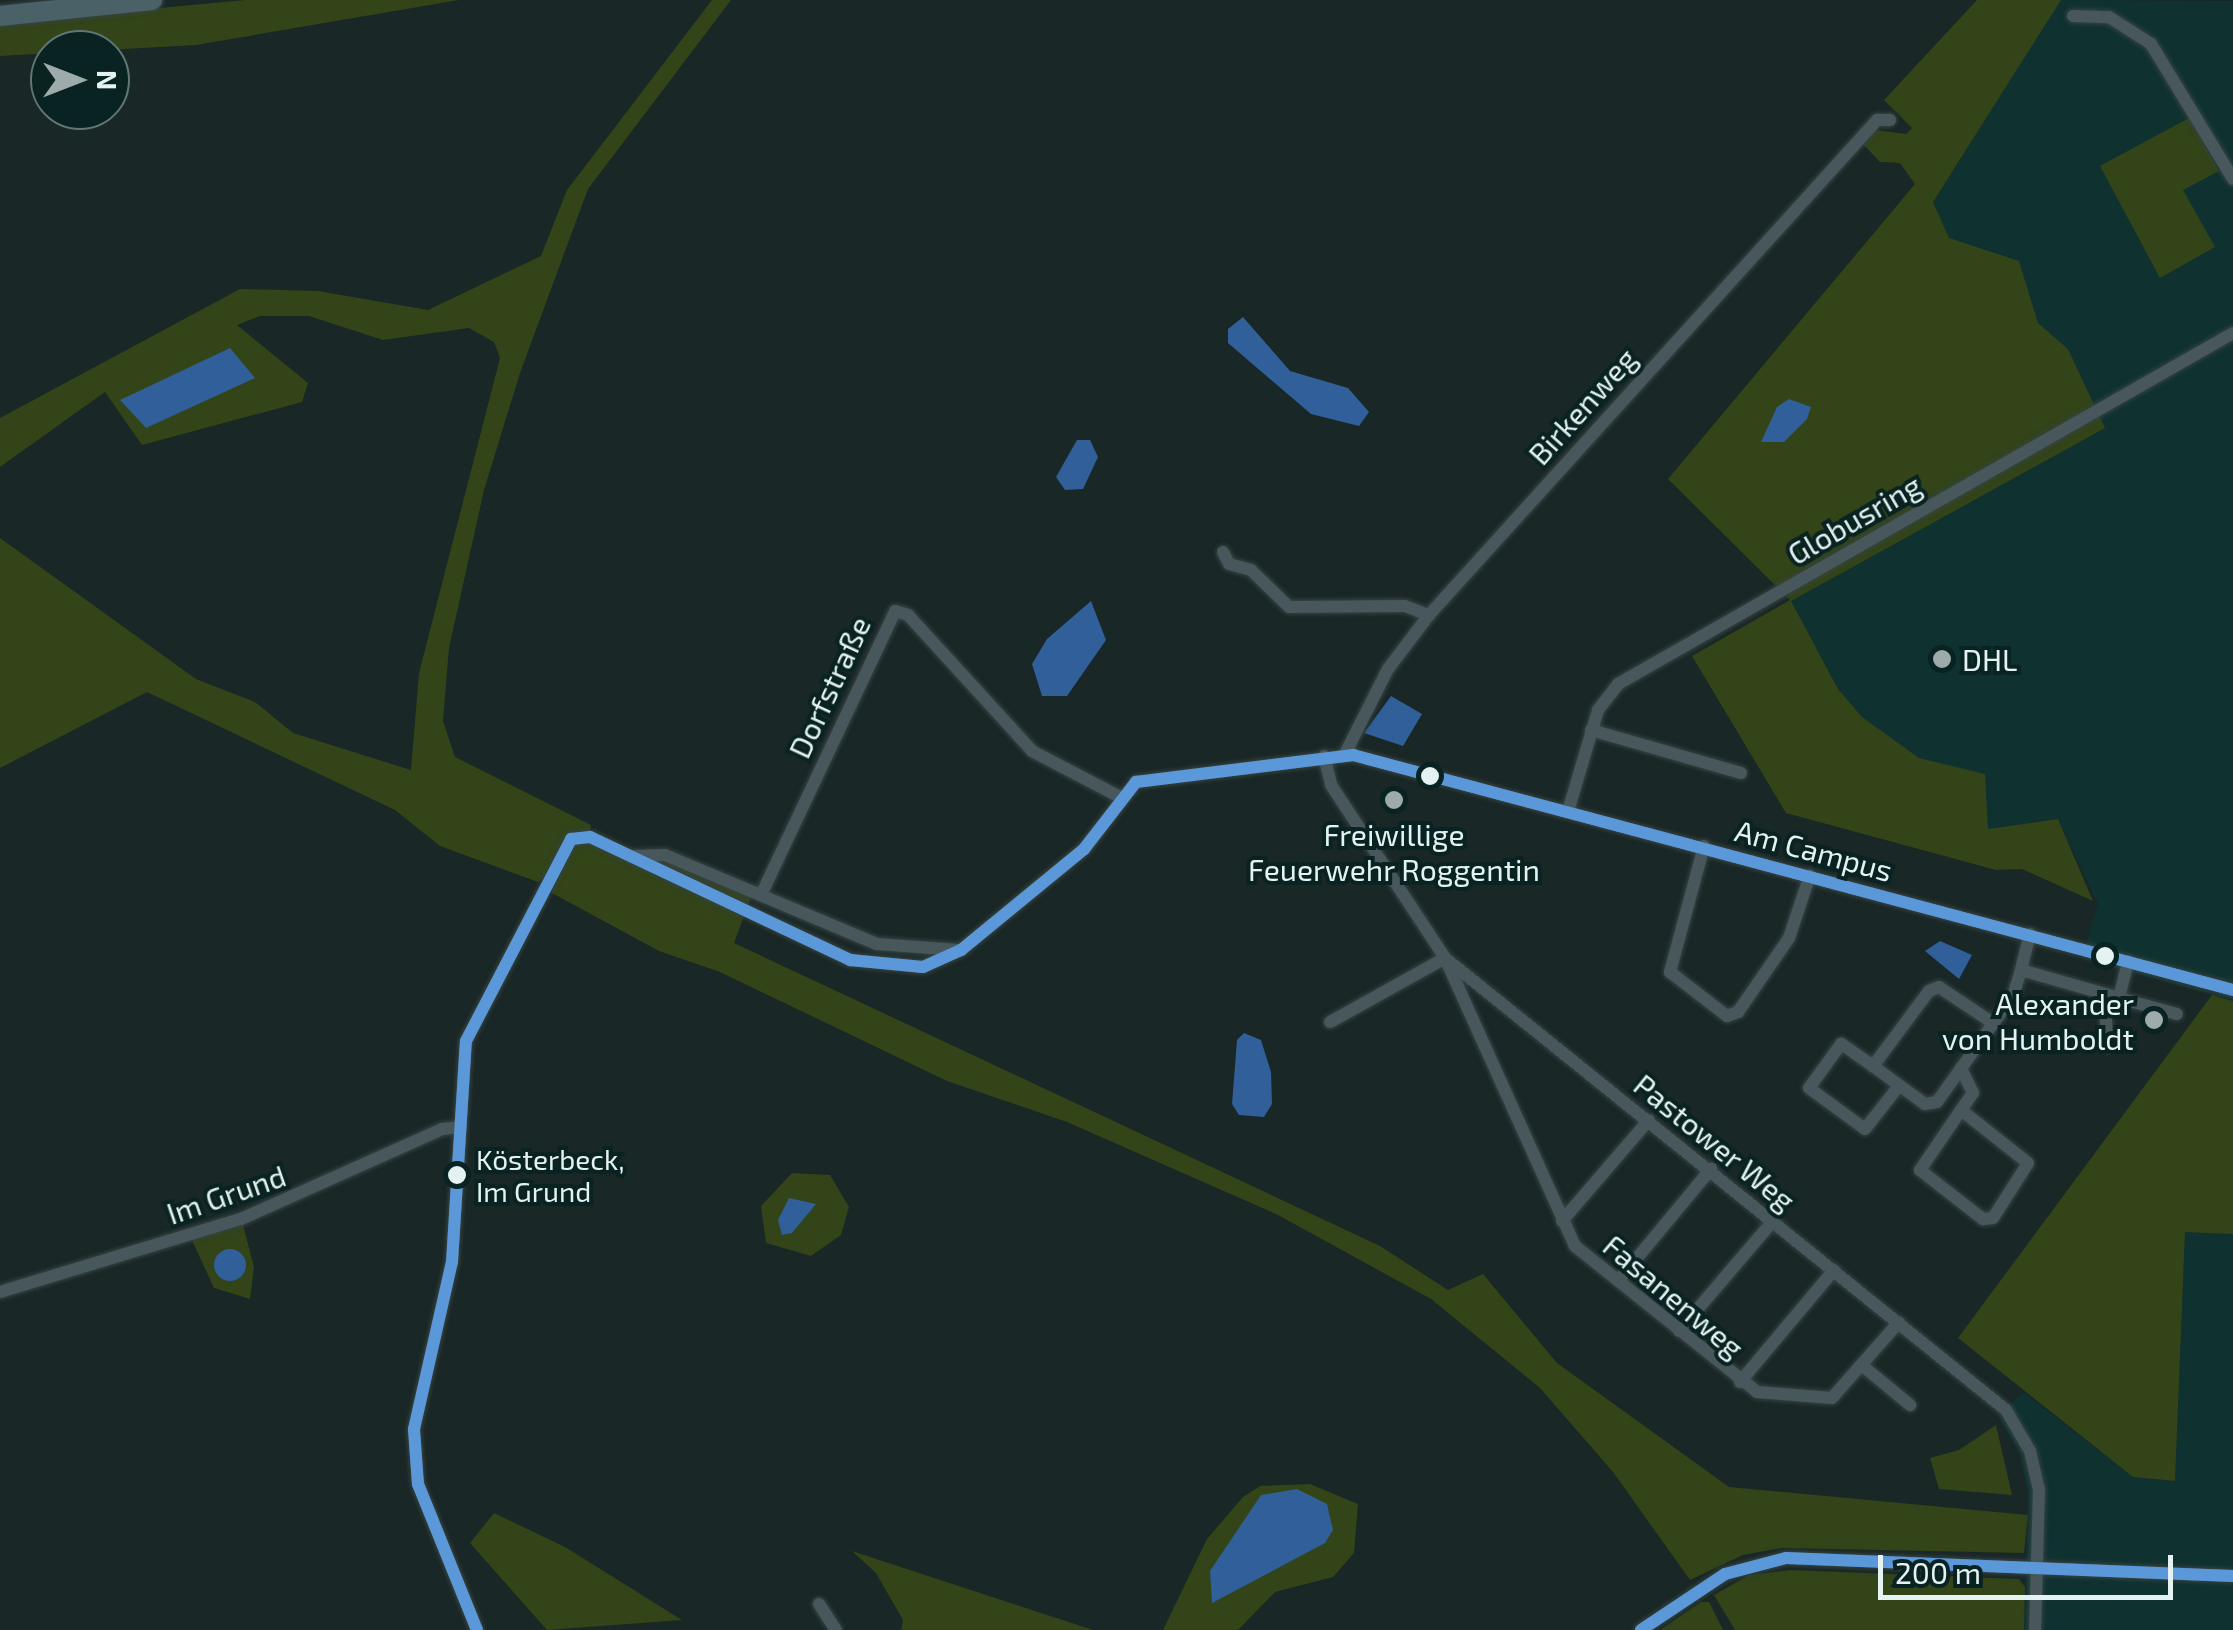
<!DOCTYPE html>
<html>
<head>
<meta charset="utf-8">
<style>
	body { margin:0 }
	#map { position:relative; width:2233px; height:1630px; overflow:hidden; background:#192726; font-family:"Exo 2",sans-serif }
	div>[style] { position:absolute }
	.built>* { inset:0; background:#0f3231 }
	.green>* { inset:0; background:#324418 }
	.water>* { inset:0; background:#305f9a }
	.round { border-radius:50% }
	.roads { filter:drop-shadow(0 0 2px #364342) drop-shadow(0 0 2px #364342) }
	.minor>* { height:12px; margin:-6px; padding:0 6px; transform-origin:6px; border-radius:6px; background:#48575b }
	.highway>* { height:20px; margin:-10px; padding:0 10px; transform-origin:10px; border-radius:10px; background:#496167 }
	.bus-1>* { height:12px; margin:-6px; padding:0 6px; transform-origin:6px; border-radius:6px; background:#5a98d9 }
	.dots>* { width:28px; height:28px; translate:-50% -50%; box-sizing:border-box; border:5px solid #082322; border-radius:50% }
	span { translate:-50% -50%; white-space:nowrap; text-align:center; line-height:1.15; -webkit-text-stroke:8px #082322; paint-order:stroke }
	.bus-label { font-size:28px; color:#e4f3f2 }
	.left { translate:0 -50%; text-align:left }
	.street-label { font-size:30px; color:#e4f3f2 }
	.poi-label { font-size:30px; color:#e4f3f2 }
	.right { translate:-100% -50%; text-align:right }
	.north { position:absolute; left:30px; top:30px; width:100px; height:100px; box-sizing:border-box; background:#082322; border:2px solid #607675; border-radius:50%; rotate:90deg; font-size:28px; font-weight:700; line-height:40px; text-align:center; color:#e4f3f2 }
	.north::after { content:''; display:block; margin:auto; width:35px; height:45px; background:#9dacab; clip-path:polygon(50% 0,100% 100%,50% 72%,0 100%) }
	.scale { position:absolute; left:1878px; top:1555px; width:295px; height:45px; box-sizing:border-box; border:5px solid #e4f3f2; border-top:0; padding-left:12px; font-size:30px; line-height:35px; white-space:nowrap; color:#e4f3f2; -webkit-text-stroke:8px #082322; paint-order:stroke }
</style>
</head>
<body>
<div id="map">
	<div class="built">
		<i style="clip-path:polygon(2061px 0,2233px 1px,2233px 1001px,2082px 958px,2098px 904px,2058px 819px,1988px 829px,1984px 774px,1919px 758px,1862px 717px,1838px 689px,1790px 600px,2105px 428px,2068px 349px,2038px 323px,2019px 261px,1949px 238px,1933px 202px)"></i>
		<i style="clip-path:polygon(2185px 1231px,2233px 1234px,2233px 1630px,2024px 1630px,2028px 1494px,2019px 1452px,1998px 1416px,2023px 1392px,2133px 1477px,2175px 1481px)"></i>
	</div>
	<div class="green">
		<i style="clip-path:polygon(245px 0,459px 0,196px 45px,0 56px,0 23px)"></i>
		<i style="clip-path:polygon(712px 0,731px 0,588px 189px,520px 373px,484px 490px,449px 648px,443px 721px,455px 757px,591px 825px,587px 842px,652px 856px,753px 892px,734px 943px,1380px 1246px,1448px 1290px,1483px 1274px,1557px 1363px,1729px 1487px,2028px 1515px,2024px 1553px,1782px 1548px,1743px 1555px,1690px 1580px,1613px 1472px,1540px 1388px,1431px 1299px,1278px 1215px,1067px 1122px,947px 1081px,720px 972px,659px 951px,552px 893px,553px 881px,545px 877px,538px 882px,440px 846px,395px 810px,147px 692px,0 768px,0 538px,196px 679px,255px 702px,293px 733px,411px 770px,419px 673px,500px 358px,494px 342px,469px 328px,383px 340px,309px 316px,260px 316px,237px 325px,308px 383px,302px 402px,142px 445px,105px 392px,0 467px,0 418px,240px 289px,318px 291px,428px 310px,541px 256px,567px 190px)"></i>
		<i style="clip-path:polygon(1977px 0,2061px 0,1933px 202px,1949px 238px,2019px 261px,2038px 323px,2068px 349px,2105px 428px,1791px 601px,1838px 689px,1862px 717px,1919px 758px,1985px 774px,1988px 829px,2058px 819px,2093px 901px,2022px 869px,1996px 870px,1786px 813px,1692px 656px,1790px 600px,1668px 479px,1915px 184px,1900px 163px,1880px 162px,1863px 144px,1875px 130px,1906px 134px,1912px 128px,1884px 100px)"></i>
		<i style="clip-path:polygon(2189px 118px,2219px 171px,2183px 190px,2215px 247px,2160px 278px,2100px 166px)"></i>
		<i style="clip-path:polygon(2212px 995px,2233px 1001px,2233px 1234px,2185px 1232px,2175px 1481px,2133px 1477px,1958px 1338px)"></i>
		<i style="clip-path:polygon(792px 1173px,830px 1175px,849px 1207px,841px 1235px,811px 1256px,766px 1243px,761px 1206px)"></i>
		<i style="clip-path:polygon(242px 1221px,254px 1267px,250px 1299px,214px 1288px,190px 1236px)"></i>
		<i style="clip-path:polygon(1996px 1425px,2012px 1495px,1939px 1489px,1930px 1458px,1959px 1450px)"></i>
		<i style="clip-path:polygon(1310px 1484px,1358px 1504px,1354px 1553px,1333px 1577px,1275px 1592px,1238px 1630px,1163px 1630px,1207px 1539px,1243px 1497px,1260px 1486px)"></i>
		<i style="clip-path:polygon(494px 1513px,565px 1547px,682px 1620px,547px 1630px,470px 1543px)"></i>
		<i style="clip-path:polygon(852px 1551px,1093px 1630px,901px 1630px,903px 1620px,876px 1573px)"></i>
		<i style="clip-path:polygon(1790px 1570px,2019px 1579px,2025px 1587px,2024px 1630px,1735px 1630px,1714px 1595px,1749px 1575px)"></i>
		<i style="clip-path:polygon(1701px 1602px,1709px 1602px,1723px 1630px,1660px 1630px)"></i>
	</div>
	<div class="water">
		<i style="clip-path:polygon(1243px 317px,1290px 371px,1348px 388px,1369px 412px,1359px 426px,1311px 414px,1228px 343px,1228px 329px)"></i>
		<i style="clip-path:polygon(230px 348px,255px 378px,146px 428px,120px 400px)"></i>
		<i style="clip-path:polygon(1789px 399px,1811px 407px,1807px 419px,1784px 442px,1761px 442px,1777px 407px)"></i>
		<i style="clip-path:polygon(1077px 440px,1090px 440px,1098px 457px,1083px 489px,1065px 490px,1056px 477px)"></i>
		<i style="clip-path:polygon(1091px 601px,1106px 640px,1067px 696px,1042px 696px,1032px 664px,1047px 639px)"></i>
		<i style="clip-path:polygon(1391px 696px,1422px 714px,1403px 746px,1364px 733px)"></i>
		<i style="clip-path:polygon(1940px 941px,1972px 955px,1959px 979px,1925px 951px)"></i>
		<i style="clip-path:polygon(1244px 1033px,1261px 1040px,1271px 1072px,1272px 1104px,1264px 1117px,1239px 1115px,1232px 1104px,1237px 1040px)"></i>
		<i style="clip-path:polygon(789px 1198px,816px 1204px,792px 1233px,782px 1235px,778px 1220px)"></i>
		<i class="round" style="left:214px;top:1249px;width:32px;height:32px"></i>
		<i style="clip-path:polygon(1297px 1489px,1327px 1504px,1333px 1530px,1325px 1543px,1212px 1603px,1210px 1571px,1261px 1495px)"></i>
	</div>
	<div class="roads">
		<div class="minor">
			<i style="left:2073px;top:16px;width:36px;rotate:2deg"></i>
			<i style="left:2109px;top:17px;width:50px;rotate:32.7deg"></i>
			<i style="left:2151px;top:44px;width:158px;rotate:58.7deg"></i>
			<i style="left:1223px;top:552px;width:13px;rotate:63deg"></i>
			<i style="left:1229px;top:564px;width:23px;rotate:15deg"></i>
			<i style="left:1251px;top:570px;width:53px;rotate:44.2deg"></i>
			<i style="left:1289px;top:607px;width:116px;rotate:-0.5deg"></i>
			<i style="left:1405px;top:606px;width:26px;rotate:21deg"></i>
			<i style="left:1591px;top:730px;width:156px;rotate:16deg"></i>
			<i style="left:1345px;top:754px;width:95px;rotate:-63.2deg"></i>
			<i style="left:1388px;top:669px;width:68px;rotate:-52.8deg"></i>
			<i style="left:1429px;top:615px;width:668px;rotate:-47.85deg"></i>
			<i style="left:1877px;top:120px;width:13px"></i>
			<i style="left:1324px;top:756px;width:30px;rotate:76deg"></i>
			<i style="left:1331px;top:785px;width:207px;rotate:56.6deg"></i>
			<i style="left:1445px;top:958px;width:720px;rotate:38.86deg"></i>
			<i style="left:2006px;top:1410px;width:48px;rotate:59.7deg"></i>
			<i style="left:2030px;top:1451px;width:39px;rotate:77deg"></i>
			<i style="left:2039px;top:1489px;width:141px;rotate:91.6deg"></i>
			<i style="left:1569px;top:808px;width:102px;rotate:-73.5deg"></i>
			<i style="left:1598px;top:710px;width:33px;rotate:-52deg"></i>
			<i style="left:1618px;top:684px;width:708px;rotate:-29.71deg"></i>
			<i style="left:1704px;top:846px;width:131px;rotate:105.1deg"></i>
			<i style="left:1670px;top:972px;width:72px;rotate:37.7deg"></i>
			<i style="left:1727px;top:1016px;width:12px;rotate:-20deg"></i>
			<i style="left:1738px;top:1012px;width:90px;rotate:-55.4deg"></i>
			<i style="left:1789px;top:938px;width:66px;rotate:-71.6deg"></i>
			<i style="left:635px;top:856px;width:30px;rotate:-2deg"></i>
			<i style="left:665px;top:855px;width:230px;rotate:22.8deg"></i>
			<i style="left:877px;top:944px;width:82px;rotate:4.2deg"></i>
			<i style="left:762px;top:893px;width:312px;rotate:-64.7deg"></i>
			<i style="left:895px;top:611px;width:14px;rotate:17deg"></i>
			<i style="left:908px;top:615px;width:184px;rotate:47.6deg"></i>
			<i style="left:1032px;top:751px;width:99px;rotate:27.6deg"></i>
			<i style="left:2021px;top:970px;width:37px;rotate:-76deg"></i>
			<i style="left:2105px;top:994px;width:52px;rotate:87.8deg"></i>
			<i style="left:2119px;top:998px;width:60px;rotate:15.4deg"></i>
			<i style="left:1330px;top:1022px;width:132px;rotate:-29.1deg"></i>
			<i style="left:1445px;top:958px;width:316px;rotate:65.7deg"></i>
			<i style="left:1575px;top:1246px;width:233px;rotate:38.7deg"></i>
			<i style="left:1757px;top:1392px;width:75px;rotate:4.6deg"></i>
			<i style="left:1832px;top:1398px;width:101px;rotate:-48.6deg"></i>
			<i style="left:1993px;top:1023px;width:65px;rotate:-146.3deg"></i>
			<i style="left:1939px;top:987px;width:11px;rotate:158deg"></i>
			<i style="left:1929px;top:991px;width:94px;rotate:126.7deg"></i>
			<i style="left:1873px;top:1066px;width:64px;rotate:36.2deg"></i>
			<i style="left:1925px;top:1104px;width:12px;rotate:-9deg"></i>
			<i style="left:1937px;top:1102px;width:130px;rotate:-54.4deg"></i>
			<i style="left:2013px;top:996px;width:27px;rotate:-73deg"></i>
			<i style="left:2021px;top:970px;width:102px;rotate:15.9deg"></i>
			<i style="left:2119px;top:998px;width:38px;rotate:-76deg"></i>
			<i style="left:1873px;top:1066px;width:39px;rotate:-145deg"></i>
			<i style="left:1841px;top:1044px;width:54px;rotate:126deg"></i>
			<i style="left:1809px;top:1088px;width:69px;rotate:36.2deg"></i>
			<i style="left:1865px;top:1129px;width:53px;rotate:-51.8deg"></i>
			<i style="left:1961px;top:1110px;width:73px;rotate:124.3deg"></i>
			<i style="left:1920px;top:1170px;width:80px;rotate:37.9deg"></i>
			<i style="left:1983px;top:1219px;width:10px;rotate:-6deg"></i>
			<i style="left:1993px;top:1218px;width:65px;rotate:-57.5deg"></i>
			<i style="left:2028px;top:1163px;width:85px;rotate:-141.7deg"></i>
			<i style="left:1961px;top:1110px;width:21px;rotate:-55deg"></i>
			<i style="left:1973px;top:1093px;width:28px;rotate:-116deg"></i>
			<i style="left:1562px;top:1221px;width:133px;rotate:-49.3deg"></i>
			<i style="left:1618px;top:1281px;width:146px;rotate:-50.3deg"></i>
			<i style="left:0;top:1292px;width:252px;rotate:-16.9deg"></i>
			<i style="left:241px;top:1219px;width:220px;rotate:-24.1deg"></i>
			<i style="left:442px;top:1129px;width:19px;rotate:-6deg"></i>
			<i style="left:1679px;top:1331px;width:145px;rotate:-49.5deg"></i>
			<i style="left:1864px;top:1367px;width:60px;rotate:39.6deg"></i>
			<i style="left:1740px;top:1382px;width:146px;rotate:-50deg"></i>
			<i style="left:819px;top:1604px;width:31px;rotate:57deg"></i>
			<i style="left:477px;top:1630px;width:157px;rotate:-112deg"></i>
			<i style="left:418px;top:1484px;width:55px;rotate:-94.2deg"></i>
			<i style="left:414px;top:1429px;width:171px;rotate:-77.2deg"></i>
			<i style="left:452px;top:1262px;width:221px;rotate:-86.4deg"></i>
			<i style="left:466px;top:1041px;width:228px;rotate:-62.5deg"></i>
			<i style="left:571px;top:839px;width:19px;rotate:-6deg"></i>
			<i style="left:590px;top:837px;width:288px;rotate:25.3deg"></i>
			<i style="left:850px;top:960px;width:73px;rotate:5.5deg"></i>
			<i style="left:923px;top:967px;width:42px;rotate:-24.1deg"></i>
			<i style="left:961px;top:950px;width:159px;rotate:-39.4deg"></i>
			<i style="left:1084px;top:849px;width:85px;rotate:-52.2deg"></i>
			<i style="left:1136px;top:782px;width:219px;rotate:-7.1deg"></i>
			<i style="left:1353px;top:755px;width:911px;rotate:14.95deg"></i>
			<i style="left:1641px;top:1630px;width:101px;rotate:-33.7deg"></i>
			<i style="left:1725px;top:1574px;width:63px;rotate:-14.7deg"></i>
			<i style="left:1786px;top:1558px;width:447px;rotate:2.3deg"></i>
		</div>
		<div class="highway">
			<i style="left:0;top:16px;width:153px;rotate:-6deg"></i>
		</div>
	</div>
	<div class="bus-1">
		<i style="left:477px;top:1630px;width:157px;rotate:-112deg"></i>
		<i style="left:418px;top:1484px;width:55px;rotate:-94.2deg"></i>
		<i style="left:414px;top:1429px;width:171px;rotate:-77.2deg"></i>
		<i style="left:452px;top:1262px;width:221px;rotate:-86.4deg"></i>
		<i style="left:466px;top:1041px;width:228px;rotate:-62.5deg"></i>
		<i style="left:571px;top:839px;width:19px;rotate:-6deg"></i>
		<i style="left:590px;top:837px;width:288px;rotate:25.3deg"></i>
		<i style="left:850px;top:960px;width:73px;rotate:5.5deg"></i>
		<i style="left:923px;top:967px;width:42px;rotate:-24.1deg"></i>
		<i style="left:961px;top:950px;width:159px;rotate:-39.4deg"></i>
		<i style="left:1084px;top:849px;width:85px;rotate:-52.2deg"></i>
		<i style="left:1136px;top:782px;width:219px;rotate:-7.1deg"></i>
		<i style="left:1353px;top:755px;width:911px;rotate:14.95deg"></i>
		<i style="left:1641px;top:1630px;width:101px;rotate:-33.7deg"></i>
		<i style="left:1725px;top:1574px;width:63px;rotate:-14.7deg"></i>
		<i style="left:1786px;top:1558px;width:447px;rotate:2.3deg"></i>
	</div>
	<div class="dots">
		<i style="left:1942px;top:659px;background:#9dacab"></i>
		<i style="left:1430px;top:776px;background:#e4f3f2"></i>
		<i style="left:1394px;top:800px;background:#9dacab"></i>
		<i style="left:2105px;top:956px;background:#e4f3f2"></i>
		<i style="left:2154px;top:1020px;background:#9dacab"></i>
		<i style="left:457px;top:1175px;background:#e4f3f2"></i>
	</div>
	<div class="bus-label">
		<span class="left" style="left:476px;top:1175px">Kösterbeck,<br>Im Grund</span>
	</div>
	<div class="street-label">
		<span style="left:1582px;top:406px;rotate:-48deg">Birkenweg</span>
		<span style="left:1854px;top:519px;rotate:-30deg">Globusring</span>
		<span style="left:829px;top:687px;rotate:-65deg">Dorfstraße</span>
		<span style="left:1814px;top:850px;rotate:15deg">Am Campus</span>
		<span style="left:1715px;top:1142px;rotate:39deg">Pastower Weg</span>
		<span style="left:226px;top:1194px;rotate:-19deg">Im Grund</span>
		<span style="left:1674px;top:1296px;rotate:40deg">Fasanenweg</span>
	</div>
	<div class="poi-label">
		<span class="left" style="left:1962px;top:659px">DHL</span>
		<span style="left:1394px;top:851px">Freiwillige<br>Feuerwehr Roggentin</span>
		<span class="right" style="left:2134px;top:1020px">Alexander<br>von Humboldt</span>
	</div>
	<div class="north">N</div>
	<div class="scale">200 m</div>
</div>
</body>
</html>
